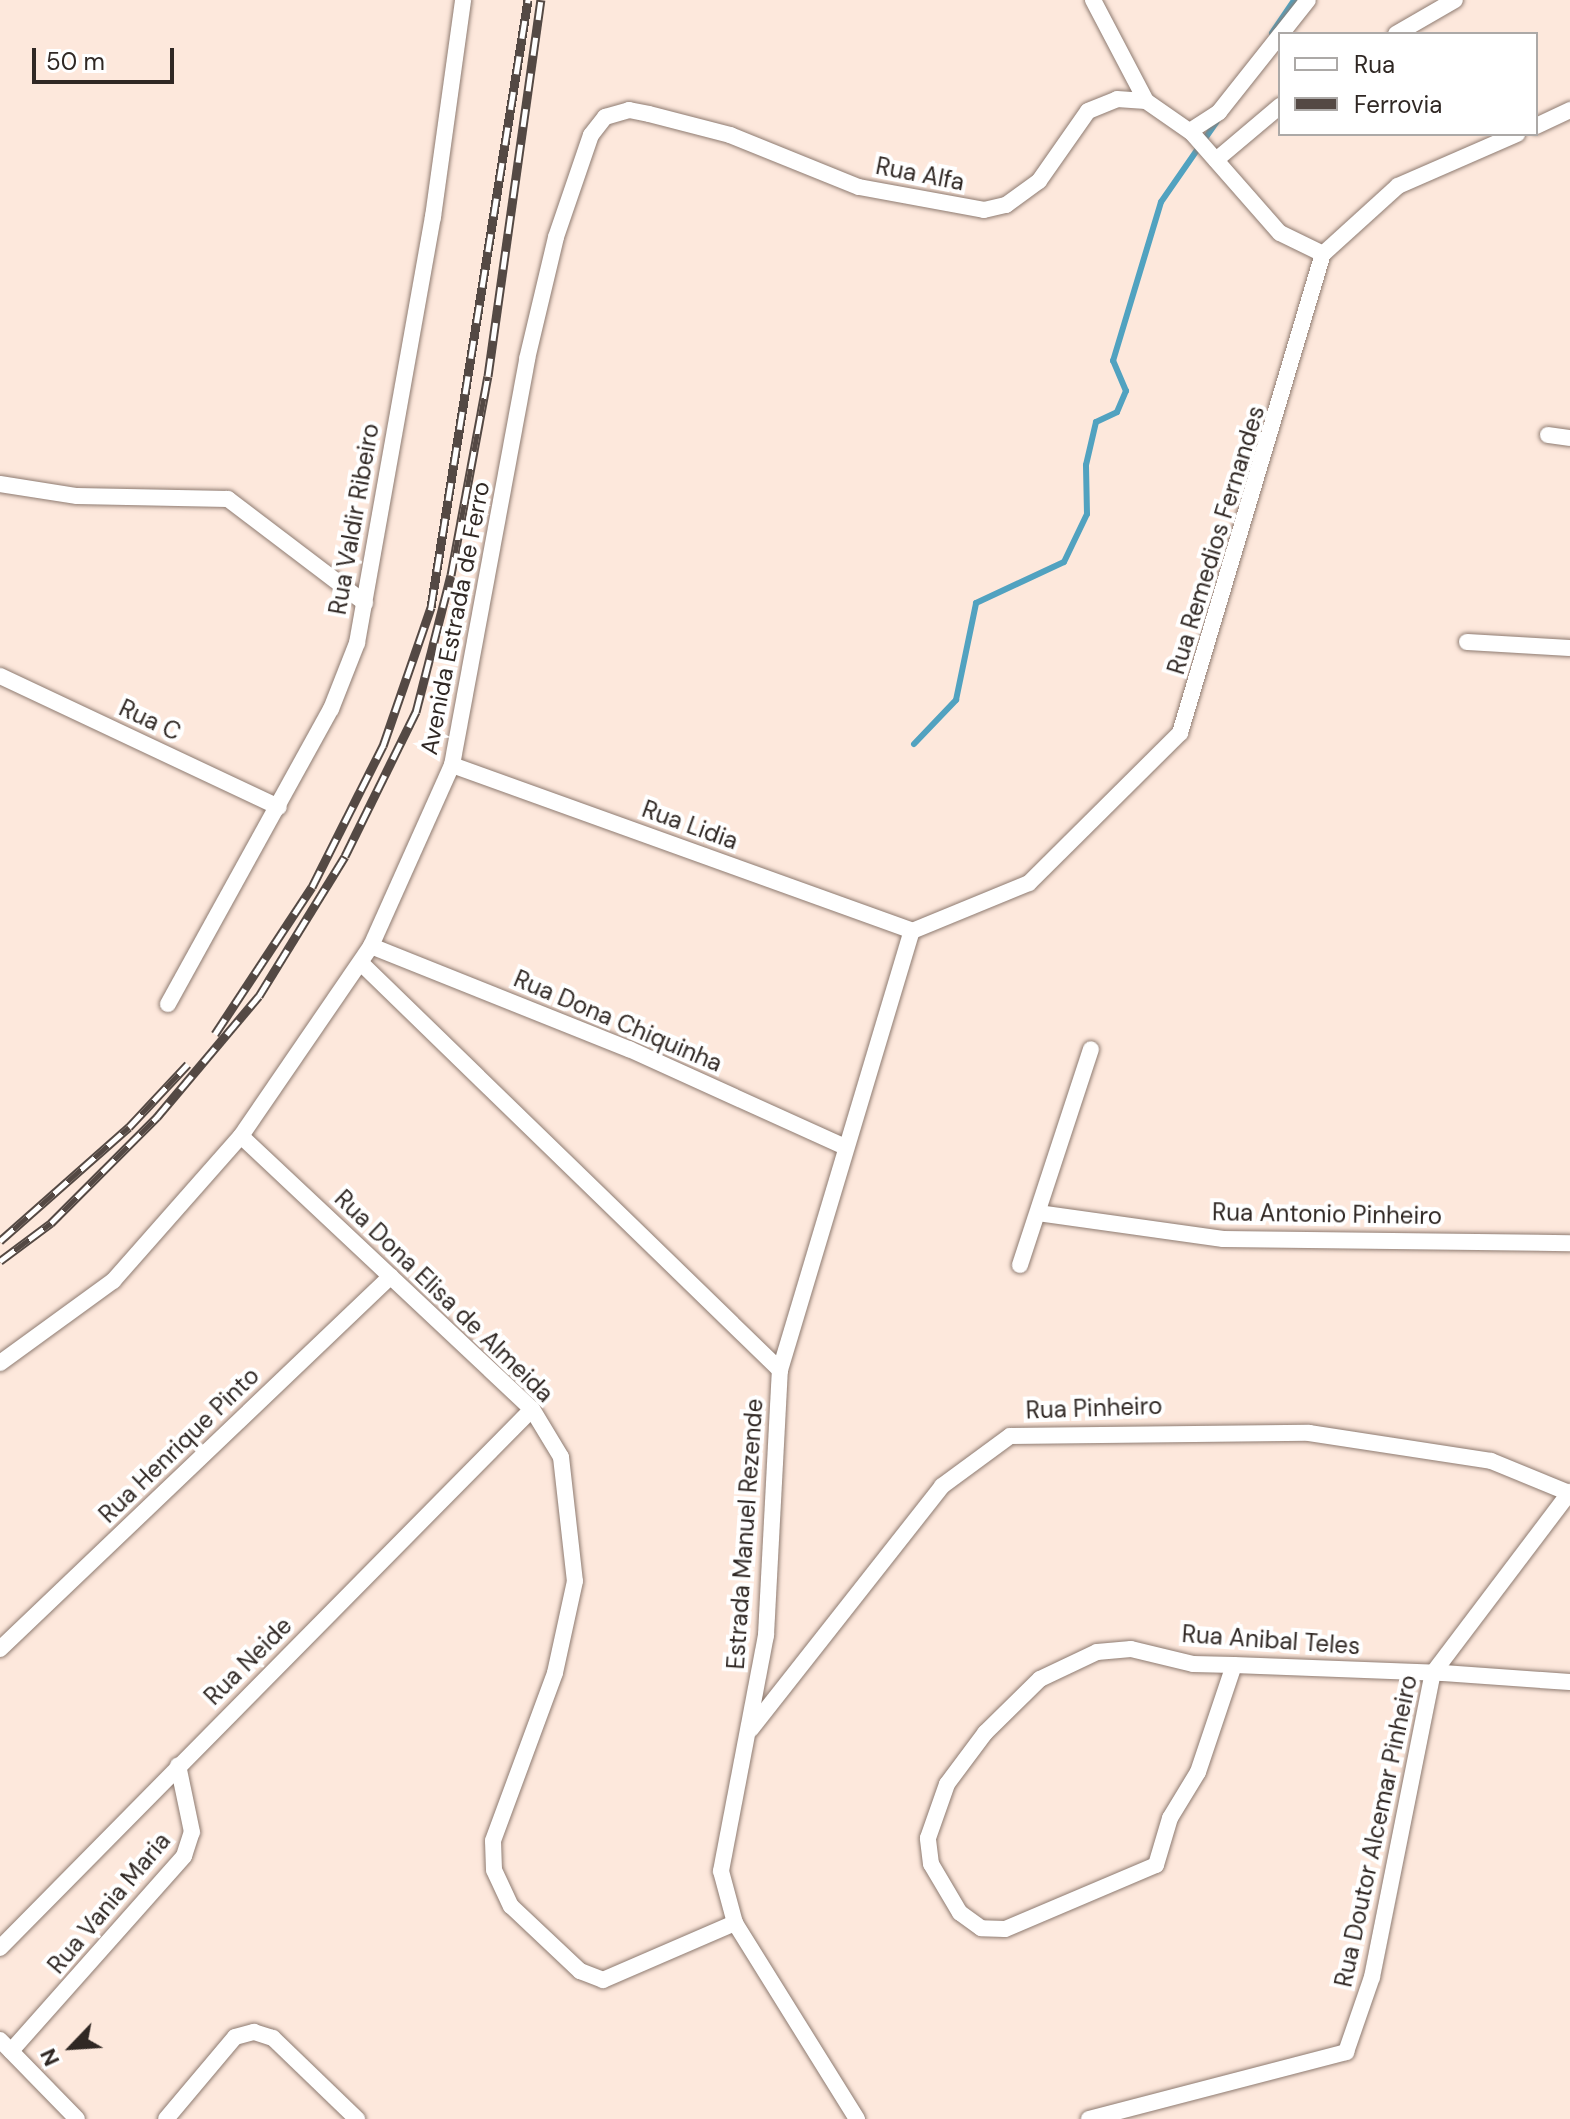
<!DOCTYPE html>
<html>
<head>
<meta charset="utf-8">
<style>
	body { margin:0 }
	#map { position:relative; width:1570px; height:2119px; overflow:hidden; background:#fde8dc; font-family:"DM Sans",sans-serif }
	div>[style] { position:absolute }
	.stream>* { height:6px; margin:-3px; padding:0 3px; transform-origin:3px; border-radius:3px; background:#51a2c0 }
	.roads { filter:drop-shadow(0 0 2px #8e7b71) drop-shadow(0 0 2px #8e7b71) }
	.street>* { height:16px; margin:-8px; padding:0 8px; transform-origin:8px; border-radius:8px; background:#fff }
	.rail>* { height:9px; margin-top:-4.5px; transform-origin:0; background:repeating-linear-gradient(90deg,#fff 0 18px,#544944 0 36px); box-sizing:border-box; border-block:2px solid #544944 }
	span { translate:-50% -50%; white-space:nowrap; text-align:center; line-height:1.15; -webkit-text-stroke:8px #fff; paint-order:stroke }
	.street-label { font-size:24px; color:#302824 }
	.legend { position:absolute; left:1278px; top:32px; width:260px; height:104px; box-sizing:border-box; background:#fff; border:2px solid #aca9a7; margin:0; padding:10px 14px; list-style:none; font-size:24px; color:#302824 }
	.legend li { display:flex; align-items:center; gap:16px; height:40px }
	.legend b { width:40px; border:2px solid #aca9a7 }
	.north { position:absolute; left:32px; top:2007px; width:80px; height:80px; -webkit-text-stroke:6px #fff; paint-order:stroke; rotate:245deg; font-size:22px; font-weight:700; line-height:32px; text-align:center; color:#302824 }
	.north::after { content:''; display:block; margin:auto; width:28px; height:36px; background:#302824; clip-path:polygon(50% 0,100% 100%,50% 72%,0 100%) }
	.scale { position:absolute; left:32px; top:48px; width:142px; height:36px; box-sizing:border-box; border:4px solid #302824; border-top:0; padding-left:10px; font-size:24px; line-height:28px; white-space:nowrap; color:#302824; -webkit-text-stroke:6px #fff; paint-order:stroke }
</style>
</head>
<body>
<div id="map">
	<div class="stream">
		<i style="left:1272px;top:33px;width:40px;rotate:-56deg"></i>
		<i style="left:914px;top:744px;width:61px;rotate:-46.3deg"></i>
		<i style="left:956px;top:700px;width:99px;rotate:-78.3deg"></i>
		<i style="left:976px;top:603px;width:97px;rotate:-25deg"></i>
		<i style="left:1064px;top:562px;width:53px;rotate:-64.4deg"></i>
		<i style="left:1087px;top:514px;width:49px;rotate:-91.2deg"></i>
		<i style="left:1086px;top:465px;width:44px;rotate:-76.9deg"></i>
		<i style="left:1096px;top:422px;width:23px;rotate:-25deg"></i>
		<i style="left:1117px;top:412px;width:23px;rotate:-67deg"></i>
		<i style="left:1126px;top:391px;width:33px;rotate:-113deg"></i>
		<i style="left:1113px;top:361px;width:166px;rotate:-73.2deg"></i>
		<i style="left:1161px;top:202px;width:98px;rotate:-55.3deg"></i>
	</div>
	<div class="roads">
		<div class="street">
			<i style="left:1093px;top:0;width:114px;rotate:62.3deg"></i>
			<i style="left:1146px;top:101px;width:56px;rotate:34.8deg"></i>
			<i style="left:1192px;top:133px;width:133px;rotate:48.7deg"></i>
			<i style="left:1280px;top:233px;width:48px;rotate:26deg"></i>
			<i style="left:1281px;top:34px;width:43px;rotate:-51.5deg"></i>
			<i style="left:1396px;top:34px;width:68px;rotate:-30deg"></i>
			<i style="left:1536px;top:126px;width:38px;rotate:-25deg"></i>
			<i style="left:1190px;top:131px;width:35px;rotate:-33deg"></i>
			<i style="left:1219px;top:112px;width:98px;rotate:-51.6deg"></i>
			<i style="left:1216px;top:160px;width:84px;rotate:-40.2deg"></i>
			<i style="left:1548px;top:435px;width:22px;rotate:8deg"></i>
			<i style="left:0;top:484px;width:78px;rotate:8.9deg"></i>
			<i style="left:77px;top:496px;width:151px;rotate:1.1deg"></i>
			<i style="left:228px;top:499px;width:172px;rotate:37.2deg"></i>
			<i style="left:1467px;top:642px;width:103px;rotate:3.3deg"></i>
			<i style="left:0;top:676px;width:308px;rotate:25.2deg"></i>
			<i style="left:452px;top:765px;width:489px;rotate:19.8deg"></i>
			<i style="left:912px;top:931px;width:126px;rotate:-22.3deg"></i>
			<i style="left:1029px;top:883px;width:213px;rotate:-44.8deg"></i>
			<i style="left:1180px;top:733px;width:500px;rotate:-73.4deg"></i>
			<i style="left:1323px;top:254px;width:101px;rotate:-42.2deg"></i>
			<i style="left:1398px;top:186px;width:130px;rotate:-23.6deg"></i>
			<i style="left:371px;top:946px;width:278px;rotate:21.8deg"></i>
			<i style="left:629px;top:1049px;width:235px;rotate:24.4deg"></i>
			<i style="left:362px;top:964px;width:583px;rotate:44.17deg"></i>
			<i style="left:168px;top:1004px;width:337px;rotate:-61.1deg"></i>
			<i style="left:331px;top:709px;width:71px;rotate:-68.5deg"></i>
			<i style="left:357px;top:643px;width:433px;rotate:-79.9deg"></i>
			<i style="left:433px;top:217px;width:219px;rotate:-82.1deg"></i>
			<i style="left:241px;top:1136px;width:399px;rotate:43.2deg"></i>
			<i style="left:532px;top:1409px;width:56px;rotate:58.9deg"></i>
			<i style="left:561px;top:1457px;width:125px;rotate:83.6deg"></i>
			<i style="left:575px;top:1581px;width:94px;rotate:102.3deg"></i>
			<i style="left:555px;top:1673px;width:179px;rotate:110.3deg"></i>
			<i style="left:493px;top:1841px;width:29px;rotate:88deg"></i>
			<i style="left:494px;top:1870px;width:40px;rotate:65deg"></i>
			<i style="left:511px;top:1906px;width:95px;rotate:43.3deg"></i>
			<i style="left:580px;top:1971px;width:25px;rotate:21deg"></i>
			<i style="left:603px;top:1980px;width:144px;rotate:-23.4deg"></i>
			<i style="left:1038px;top:1213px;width:187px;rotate:8deg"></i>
			<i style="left:1223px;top:1239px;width:347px;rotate:0.7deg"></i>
			<i style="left:1020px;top:1265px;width:227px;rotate:-71.8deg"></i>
			<i style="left:0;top:1363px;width:140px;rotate:-36deg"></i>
			<i style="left:113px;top:1281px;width:193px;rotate:-48.6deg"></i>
			<i style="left:241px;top:1136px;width:230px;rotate:-55.6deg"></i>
			<i style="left:371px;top:946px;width:198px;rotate:-65.9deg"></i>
			<i style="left:452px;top:765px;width:413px;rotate:-79.5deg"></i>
			<i style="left:527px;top:359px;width:125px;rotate:-76.6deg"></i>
			<i style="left:556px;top:237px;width:108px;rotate:-71.1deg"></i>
			<i style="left:591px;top:135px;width:23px;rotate:-52deg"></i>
			<i style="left:605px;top:117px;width:25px;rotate:-16deg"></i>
			<i style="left:629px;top:110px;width:20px;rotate:11deg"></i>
			<i style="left:649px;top:114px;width:84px;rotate:14.5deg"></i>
			<i style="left:730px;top:135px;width:139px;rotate:22deg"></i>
			<i style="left:859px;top:187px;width:127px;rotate:10.4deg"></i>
			<i style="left:984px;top:210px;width:23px;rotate:-13deg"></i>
			<i style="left:1006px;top:205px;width:41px;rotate:-36deg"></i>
			<i style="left:1039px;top:181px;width:85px;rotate:-55deg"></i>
			<i style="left:1088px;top:111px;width:31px;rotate:-22deg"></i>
			<i style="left:1117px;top:99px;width:29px;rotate:4deg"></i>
			<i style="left:0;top:1649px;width:540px;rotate:-43.65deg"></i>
			<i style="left:1234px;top:1665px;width:113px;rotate:108.6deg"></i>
			<i style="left:1198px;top:1772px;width:54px;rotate:121.3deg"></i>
			<i style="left:1170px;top:1818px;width:49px;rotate:106.6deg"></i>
			<i style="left:1156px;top:1865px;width:164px;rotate:157deg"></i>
			<i style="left:1005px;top:1929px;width:24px;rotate:-178deg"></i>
			<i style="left:981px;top:1928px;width:26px;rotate:-144deg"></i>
			<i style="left:960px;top:1913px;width:57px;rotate:-120.6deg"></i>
			<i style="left:931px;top:1864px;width:26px;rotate:-97deg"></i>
			<i style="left:928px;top:1838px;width:57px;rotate:-70.6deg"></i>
			<i style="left:947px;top:1784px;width:64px;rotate:-53.3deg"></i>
			<i style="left:985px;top:1733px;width:77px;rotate:-44.5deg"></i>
			<i style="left:1040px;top:1679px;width:63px;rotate:-25.3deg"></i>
			<i style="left:1097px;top:1652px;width:34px;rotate:-5deg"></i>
			<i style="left:1131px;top:1649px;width:64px;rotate:13.6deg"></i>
			<i style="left:1193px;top:1664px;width:41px;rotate:1.4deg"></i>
			<i style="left:1234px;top:1665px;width:209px;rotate:2.2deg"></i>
			<i style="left:1443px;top:1673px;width:127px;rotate:4.1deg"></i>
			<i style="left:751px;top:1729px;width:309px;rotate:-51.8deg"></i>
			<i style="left:942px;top:1486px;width:84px;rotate:-36.3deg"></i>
			<i style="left:1010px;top:1436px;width:299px;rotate:-0.6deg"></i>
			<i style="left:1309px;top:1433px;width:184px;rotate:8.7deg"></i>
			<i style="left:1491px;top:1461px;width:84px;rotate:22.3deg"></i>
			<i style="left:0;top:1948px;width:757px;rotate:-45.37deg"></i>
			<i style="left:0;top:2040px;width:110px;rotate:45.7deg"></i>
			<i style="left:11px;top:2051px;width:261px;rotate:-48.4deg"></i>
			<i style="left:184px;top:1856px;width:25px;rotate:-72deg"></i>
			<i style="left:192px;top:1832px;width:68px;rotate:-101.8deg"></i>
			<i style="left:166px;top:2119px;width:107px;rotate:-49.9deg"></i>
			<i style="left:235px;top:2037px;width:20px;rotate:-15deg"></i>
			<i style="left:254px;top:2032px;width:20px;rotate:18deg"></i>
			<i style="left:273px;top:2038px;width:117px;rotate:44deg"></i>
			<i style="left:857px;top:2119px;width:231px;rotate:-121.9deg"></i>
			<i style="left:735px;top:1923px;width:54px;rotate:-105.1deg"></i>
			<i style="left:721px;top:1871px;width:240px;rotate:-79.2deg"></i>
			<i style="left:766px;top:1635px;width:265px;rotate:-87deg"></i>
			<i style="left:780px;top:1370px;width:458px;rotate:-73.3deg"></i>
			<i style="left:1089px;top:2119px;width:266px;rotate:-14.6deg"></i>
			<i style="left:1346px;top:2052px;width:79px;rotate:-70.9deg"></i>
			<i style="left:1372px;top:1977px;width:310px;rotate:-78.7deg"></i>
			<i style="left:1433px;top:1673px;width:227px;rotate:-52.9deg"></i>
		</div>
	</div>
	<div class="rail">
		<i style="left:215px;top:1034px;width:176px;rotate:-56.6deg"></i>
		<i style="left:312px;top:887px;width:158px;rotate:-63.3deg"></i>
		<i style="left:383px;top:746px;width:147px;rotate:-70.9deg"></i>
		<i style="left:431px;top:607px;width:615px;rotate:-80.92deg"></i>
		<i style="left:0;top:1241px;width:172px;rotate:-41.5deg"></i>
		<i style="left:129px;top:1127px;width:86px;rotate:-46.9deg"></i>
		<i style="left:0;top:1261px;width:64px;rotate:-36.7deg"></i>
		<i style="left:51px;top:1223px;width:150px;rotate:-45deg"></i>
		<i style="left:157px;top:1117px;width:158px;rotate:-49.9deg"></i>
		<i style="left:259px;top:996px;width:164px;rotate:-58.4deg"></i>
		<i style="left:345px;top:856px;width:161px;rotate:-63.8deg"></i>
		<i style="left:416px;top:712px;width:141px;rotate:-75.7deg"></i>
		<i style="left:451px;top:575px;width:202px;rotate:-79.5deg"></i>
		<i style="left:488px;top:376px;width:380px;rotate:-82deg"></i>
	</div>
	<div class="street-label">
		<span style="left:920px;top:174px;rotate:11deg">Rua Alfa</span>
		<span style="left:354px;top:519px;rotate:-80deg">Rua Valdir Ribeiro</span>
		<span style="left:1216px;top:540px;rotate:-73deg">Rua Remedios Fernandes</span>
		<span style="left:455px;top:618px;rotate:-79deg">Avenida Estrada de Ferro</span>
		<span style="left:150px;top:720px;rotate:25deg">Rua C</span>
		<span style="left:690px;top:825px;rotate:20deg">Rua Lidia</span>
		<span style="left:618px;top:1021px;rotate:23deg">Rua Dona Chiquinha</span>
		<span style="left:1327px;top:1214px;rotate:1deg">Rua Antonio Pinheiro</span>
		<span style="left:444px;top:1296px;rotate:44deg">Rua Dona Elisa de Almeida</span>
		<span style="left:1094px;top:1408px;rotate:-2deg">Rua Pinheiro</span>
		<span style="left:179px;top:1445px;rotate:-44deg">Rua Henrique Pinto</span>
		<span style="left:745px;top:1534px;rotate:-86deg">Estrada Manuel Rezende</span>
		<span style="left:1271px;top:1640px;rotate:4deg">Rua Anibal Teles</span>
		<span style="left:248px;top:1661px;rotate:-45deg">Rua Neide</span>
		<span style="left:1376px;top:1831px;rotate:-78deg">Rua Doutor Alcemar Pinheiro</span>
		<span style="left:109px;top:1903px;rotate:-50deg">Rua Vania Maria</span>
	</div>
	<ul class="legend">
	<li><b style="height:10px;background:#fff"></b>Rua</li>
	<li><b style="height:10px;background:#544944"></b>Ferrovia</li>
	</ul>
	<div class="north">N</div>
	<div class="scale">50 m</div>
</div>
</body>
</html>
